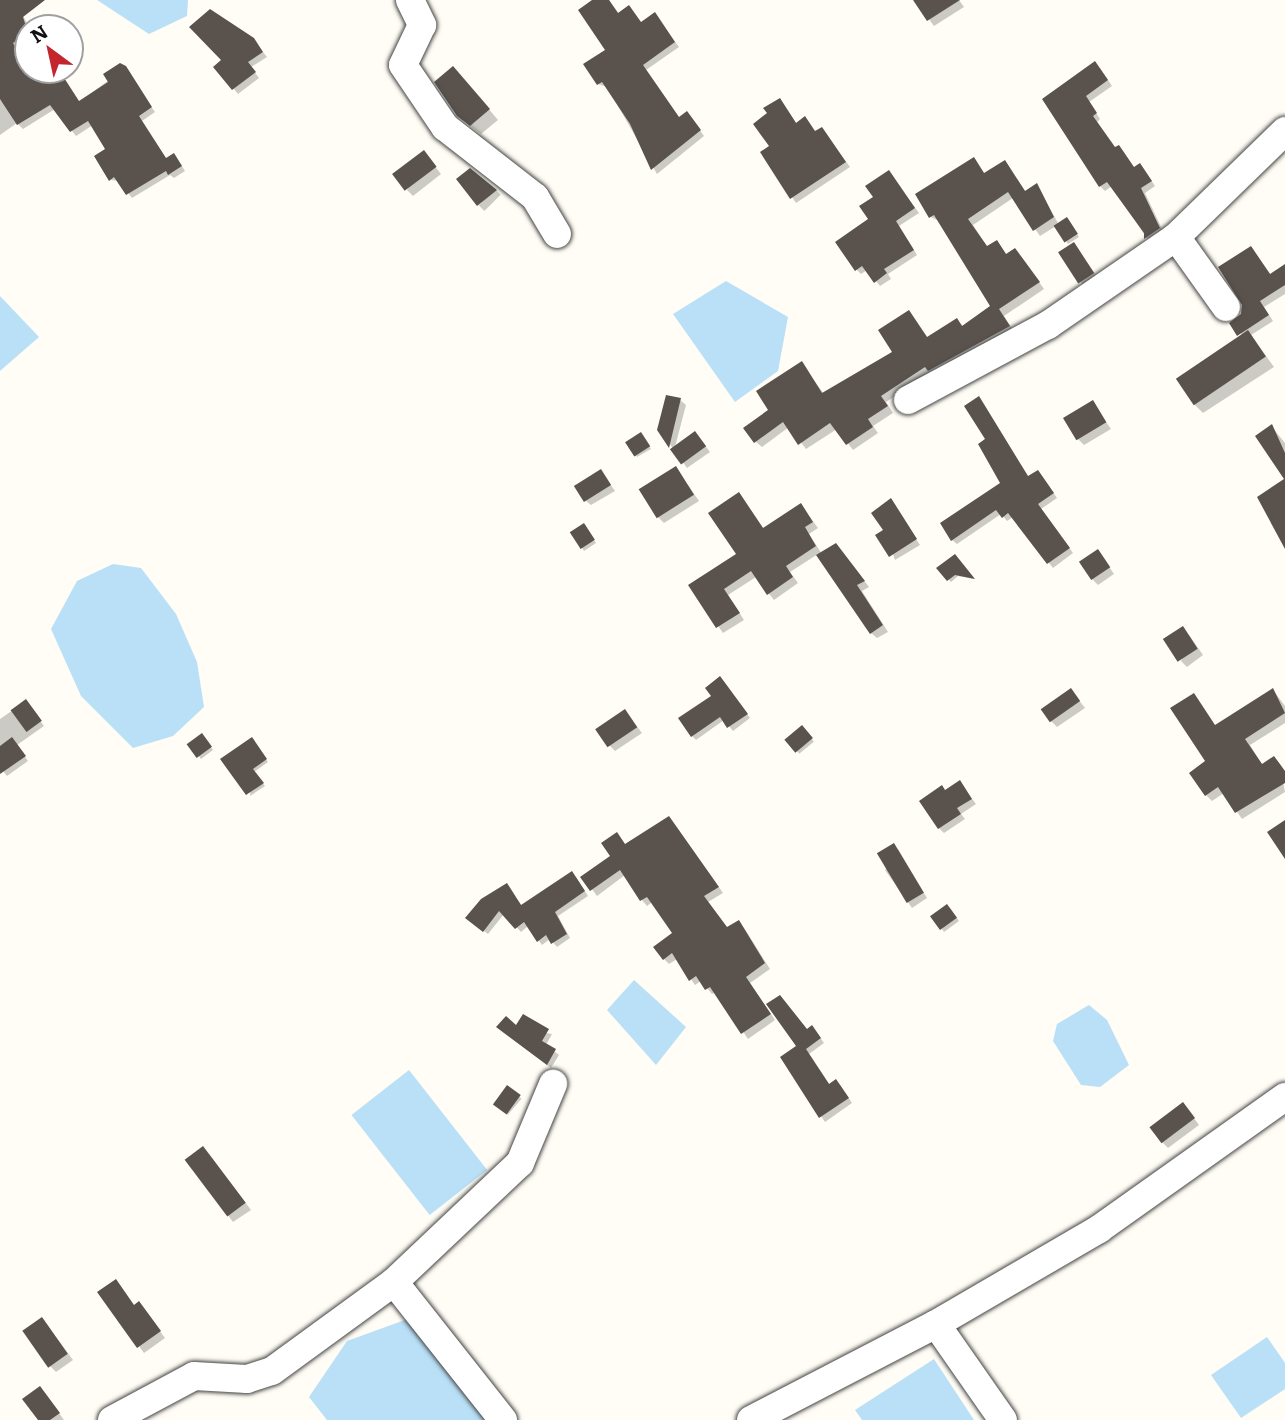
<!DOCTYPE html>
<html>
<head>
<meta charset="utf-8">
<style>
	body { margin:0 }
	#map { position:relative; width:1285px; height:1420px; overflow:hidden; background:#fffdf5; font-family:Literata,serif }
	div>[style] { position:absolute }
	.water>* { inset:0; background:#b9e0f7; transform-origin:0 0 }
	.shadow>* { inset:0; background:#0003; transform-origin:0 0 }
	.building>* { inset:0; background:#5a524d; transform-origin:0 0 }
	.roads { filter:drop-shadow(0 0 2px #444) drop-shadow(0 0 2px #444) }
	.minor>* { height:28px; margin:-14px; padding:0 14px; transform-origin:14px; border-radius:14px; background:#fff }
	span { translate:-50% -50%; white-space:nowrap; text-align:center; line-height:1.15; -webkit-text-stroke:7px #fff; paint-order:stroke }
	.north { position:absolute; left:14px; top:14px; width:70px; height:70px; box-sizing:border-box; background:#fff; border:2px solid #a0a0a0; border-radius:50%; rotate:327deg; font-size:19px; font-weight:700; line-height:28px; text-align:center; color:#111 }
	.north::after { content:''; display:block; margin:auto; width:24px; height:32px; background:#c4262e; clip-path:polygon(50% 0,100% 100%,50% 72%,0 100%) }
</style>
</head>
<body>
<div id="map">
	<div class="water">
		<i style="clip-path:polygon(97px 0,188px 0,187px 16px,149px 34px)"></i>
		<i style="clip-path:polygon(726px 281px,788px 317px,778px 371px,735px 402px,673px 314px)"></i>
		<i style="clip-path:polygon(0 296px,39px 337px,0 371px)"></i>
		<i style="clip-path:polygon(113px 564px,141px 568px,176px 614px,197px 662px,204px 707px,173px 736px,133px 748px,81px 696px,51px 629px,77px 581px)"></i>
		<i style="clip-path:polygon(634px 980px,686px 1027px,656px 1065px,607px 1010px)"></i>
		<i style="clip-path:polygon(1089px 1005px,1107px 1020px,1129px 1065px,1100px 1087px,1081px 1085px,1053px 1041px,1057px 1024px)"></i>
		<i style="left:409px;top:1070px;width:127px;height:73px;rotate:52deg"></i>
		<i style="clip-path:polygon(413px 1317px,493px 1420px,327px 1420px,309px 1397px,347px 1341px)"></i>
		<i style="clip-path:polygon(1267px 1337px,1285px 1363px,1285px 1389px,1241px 1418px,1211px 1375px)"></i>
		<i style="clip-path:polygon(934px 1359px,974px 1420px,862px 1420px,855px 1410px)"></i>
	</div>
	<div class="shadow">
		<i style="clip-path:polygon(595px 0,609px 0,619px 14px,642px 24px,659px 20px,679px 47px,646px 70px,680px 119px,692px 119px,704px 136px,657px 174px,607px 87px,598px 84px,586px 64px,607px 50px)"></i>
		<i style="clip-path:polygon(915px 0,959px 0,964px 7px,934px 26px)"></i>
		<i style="clip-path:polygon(23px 16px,30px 28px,28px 41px,8px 53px,0 43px,0 26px)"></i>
		<i style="clip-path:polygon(253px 40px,267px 57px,251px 67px,259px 78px,238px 94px,216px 67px)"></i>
		<i style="clip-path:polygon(0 67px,42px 70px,79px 102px,124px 69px,155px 112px,142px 121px,167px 160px,178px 160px,185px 171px,174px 178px,170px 175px,132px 198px,119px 181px,111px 180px,108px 149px,93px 125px,76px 136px,55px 109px,23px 129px,17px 123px,0 135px)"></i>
		<i style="clip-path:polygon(1100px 68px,1112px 86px,1089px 102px,1100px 119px,1097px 122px,1115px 149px,1135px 169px,1145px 171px,1155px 186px,1145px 193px,1164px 233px,1150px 243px,1112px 186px,1105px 191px,1100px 186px,1044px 100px)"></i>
		<i style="clip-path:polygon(462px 77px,498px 120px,481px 134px,469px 125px)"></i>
		<i style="clip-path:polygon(784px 105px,797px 124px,816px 133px,822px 129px,850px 167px,796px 203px,763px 153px,772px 146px,769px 114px)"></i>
		<i style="clip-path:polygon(429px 159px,441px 174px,413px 196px,407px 190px)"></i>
		<i style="clip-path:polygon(973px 159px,985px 174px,1004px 162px,1026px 192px,1037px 185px,1059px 225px,1070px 222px,1079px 237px,1068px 244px,1056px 226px,1040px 236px,1013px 198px,973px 225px,988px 248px,997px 242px,1007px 255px,1021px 256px,1044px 289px,1004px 316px,1015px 333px,932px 372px,886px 402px,893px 413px,873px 426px,878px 433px,853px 450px,837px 429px,806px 449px,789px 427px,762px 447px,756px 442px,770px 411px,802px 364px,824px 394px,895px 353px,909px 312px,928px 338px,957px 320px,964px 327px,993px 307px,939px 221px,931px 217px)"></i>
		<i style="clip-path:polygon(889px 172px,919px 213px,899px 226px,917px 255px,888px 274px,891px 279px,880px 286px,867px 270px,861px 274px,856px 269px,875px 198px)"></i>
		<i style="left:495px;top:189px;width:8px;height:23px;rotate:45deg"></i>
		<i style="left:1074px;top:245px;width:43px;height:16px;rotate:54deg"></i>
		<i style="clip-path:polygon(1251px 248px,1271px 275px,1285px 266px,1285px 294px,1264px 307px,1273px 321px,1251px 335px,1274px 367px,1203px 413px,1194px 404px,1241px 337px)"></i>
		<i style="clip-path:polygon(979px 398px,1029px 478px,1042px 476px,1057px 498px,1041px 509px,1073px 553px,1053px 568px,1013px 517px,1007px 521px,1001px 514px,957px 544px,952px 540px,1003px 484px)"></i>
		<i style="clip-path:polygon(680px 400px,686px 405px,675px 447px,700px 439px,710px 452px,687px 468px,659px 429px)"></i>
		<i style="clip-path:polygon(1092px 402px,1111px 429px,1084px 445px,1078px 439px)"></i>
		<i style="clip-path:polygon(1272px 427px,1285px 443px,1285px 479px)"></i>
		<i style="clip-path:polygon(643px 436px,651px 449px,637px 457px,635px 455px)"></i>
		<i style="clip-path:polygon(676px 468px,699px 501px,664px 523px,658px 517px)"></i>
		<i style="clip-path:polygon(601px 471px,615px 491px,591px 505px,586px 501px)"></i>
		<i style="clip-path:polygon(739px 494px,764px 529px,801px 505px,818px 528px,809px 534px,822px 554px,841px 551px,869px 587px,862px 591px,888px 632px,877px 638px,871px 633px,818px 554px,790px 572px,798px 583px,774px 600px,756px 577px,728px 595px,744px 620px,723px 633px,690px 586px,738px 555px)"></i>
		<i style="clip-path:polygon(891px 501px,920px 545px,895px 560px,885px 531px)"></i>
		<i style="clip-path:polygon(586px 528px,596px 543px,584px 551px,572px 532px)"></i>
		<i style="clip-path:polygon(955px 556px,974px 579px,958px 576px,951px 582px,939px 568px)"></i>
		<i style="clip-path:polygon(1103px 558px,1114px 574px,1098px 585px,1092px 579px)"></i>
		<i style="clip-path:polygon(1189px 635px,1203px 655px,1187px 667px,1181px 661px)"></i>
		<i style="clip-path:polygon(724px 682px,750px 718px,733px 731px,724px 720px,696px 740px,692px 736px)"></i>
		<i style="clip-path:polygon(1071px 690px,1085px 708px,1057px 727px,1051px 721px)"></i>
		<i style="clip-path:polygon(1273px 690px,1285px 706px,1285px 723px,1250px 745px,1263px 766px,1274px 758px,1280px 764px,1285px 792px,1242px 819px,1224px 793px,1212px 801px,1206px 795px,1208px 762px,1194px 695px,1216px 727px)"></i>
		<i style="clip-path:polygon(26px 701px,44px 726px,17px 745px,28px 761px,7px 776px,0 767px,0 719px)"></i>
		<i style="clip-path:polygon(625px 711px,642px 733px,615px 751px,609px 745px)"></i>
		<i style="left:802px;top:727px;width:19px;height:19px;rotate:51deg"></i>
		<i style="clip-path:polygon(204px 738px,213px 750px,201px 759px,190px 744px)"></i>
		<i style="clip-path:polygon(254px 742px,268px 762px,254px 772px,265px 786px,250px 796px)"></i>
		<i style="clip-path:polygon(960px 783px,976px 804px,961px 814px,965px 819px,944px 833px,939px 828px)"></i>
		<i style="clip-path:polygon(674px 824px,723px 893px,708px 902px,728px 929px,738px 922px,744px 928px,770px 969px,750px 983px,775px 1020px,748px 1039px,716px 992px,712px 994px,701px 981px,695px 985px,677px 959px,669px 964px,664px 959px,675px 934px,652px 902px,647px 906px,642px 900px,625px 875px,597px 896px,583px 877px,626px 846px)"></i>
		<i style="clip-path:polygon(898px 849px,927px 898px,912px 908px,885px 870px)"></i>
		<i style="clip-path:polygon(576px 877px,588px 896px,558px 916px,570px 938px,557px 947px,550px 939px,542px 945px,528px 926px,521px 932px,504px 914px,488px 934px,472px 922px,507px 885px,522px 906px)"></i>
		<i style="clip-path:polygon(950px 908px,959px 921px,944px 932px,942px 929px)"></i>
		<i style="clip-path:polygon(517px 1028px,552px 1034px,546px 1045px,559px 1055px,551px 1068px,502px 1031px)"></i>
		<i style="clip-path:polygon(807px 1031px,816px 1032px,824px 1043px,809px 1054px,830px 1085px,840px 1085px,852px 1103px,825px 1122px,782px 1058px,798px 1046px)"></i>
		<i style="left:508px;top:1087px;width:18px;height:21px;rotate:41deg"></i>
		<i style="clip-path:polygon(1188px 1110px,1199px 1125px,1168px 1148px,1162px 1142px)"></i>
		<i style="clip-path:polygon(209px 1154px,251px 1210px,233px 1222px,187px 1159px)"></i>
		<i style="clip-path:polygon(100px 1293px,134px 1306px,139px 1303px,165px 1338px,144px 1353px)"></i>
		<i style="clip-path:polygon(47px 1325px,73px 1360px,56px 1372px,50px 1366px)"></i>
		<i style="clip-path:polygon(46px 1395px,64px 1420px,40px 1420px)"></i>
	</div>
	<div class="building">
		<i style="clip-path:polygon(0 0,45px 0,23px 17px,28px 33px,13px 43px,28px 70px,59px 70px,79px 101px,108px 82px,103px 74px,120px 63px,126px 66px,152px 107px,139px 116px,166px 158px,174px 153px,182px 166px,168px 175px,166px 171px,126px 195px,114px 177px,109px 181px,94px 156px,105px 149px,88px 121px,70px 132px,50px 105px,17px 125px,0 99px)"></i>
		<i style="clip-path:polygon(592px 0,609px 0,618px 13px,629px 5px,641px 22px,655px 12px,675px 42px,643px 65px,679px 117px,687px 111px,701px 130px,651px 170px,630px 124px,602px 82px,597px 85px,583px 64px,605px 50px,578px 10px)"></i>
		<i style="clip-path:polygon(913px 0,960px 0,927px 21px)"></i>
		<i style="clip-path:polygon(210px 9px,254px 38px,263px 52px,248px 62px,256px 72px,232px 90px,213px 67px,221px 60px,189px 27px)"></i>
		<i style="clip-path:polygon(1095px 61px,1108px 80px,1086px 96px,1097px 113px,1093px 116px,1115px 147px,1119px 145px,1134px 167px,1140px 163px,1152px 181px,1141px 188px,1160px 228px,1144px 239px,1144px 233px,1107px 182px,1099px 187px,1042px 99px)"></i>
		<i style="clip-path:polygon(453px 66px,490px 109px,470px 126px,457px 116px,434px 82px)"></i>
		<i style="clip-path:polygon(780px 98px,796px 123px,805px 116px,815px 131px,822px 127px,846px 162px,790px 199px,760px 152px,769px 146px,753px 124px,767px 113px,763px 108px)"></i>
		<i style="left:424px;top:150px;width:21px;height:40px;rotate:53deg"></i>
		<i style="clip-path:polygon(974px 157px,984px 173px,1005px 160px,1025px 191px,1037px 183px,1054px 217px,1033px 231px,1008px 192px,968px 219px,987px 246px,997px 240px,1006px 254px,1015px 248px,1040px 282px,999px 309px,1010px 326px,928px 371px,925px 367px,881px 396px,888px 406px,868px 419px,873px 427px,846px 445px,830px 423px,798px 445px,783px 422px,754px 443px,743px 428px,768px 410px,756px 391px,802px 361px,822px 393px,892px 352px,878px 330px,909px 310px,927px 337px,957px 318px,962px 326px,990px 306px,934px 215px,929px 218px,915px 194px)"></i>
		<i style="clip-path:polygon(470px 168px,497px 190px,477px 206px,456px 179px)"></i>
		<i style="clip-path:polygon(889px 170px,915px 208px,896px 221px,914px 250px,884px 269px,887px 273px,874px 283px,862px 266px,855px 271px,835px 242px,868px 219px,859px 206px,873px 197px,865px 186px)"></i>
		<i style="left:1067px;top:217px;width:20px;height:16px;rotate:57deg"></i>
		<i style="left:1074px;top:242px;width:37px;height:19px;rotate:57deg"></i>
		<i style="clip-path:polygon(1251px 246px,1270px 274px,1285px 264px,1285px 285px,1260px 301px,1269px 315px,1237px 336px,1229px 323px,1241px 314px,1242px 305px,1218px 267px)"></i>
		<i style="left:1248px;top:330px;width:32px;height:87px;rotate:56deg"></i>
		<i style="clip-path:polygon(666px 395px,681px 398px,669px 448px,657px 430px)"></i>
		<i style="clip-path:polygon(979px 396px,1028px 476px,1038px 470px,1054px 493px,1038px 504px,1070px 548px,1047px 564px,1008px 513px,1002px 518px,996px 510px,951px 541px,940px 523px,1000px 483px,978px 444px,985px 439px,964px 406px)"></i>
		<i style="left:1093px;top:400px;width:26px;height:35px;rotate:59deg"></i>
		<i style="clip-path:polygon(1272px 424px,1285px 453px,1285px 549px,1257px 497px,1284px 479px,1255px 436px)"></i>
		<i style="left:695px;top:431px;width:19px;height:31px;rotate:54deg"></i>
		<i style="left:641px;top:432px;width:17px;height:19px;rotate:57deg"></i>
		<i style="left:676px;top:466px;width:34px;height:44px;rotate:58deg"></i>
		<i style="left:601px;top:469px;width:19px;height:32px;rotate:58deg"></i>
		<i style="clip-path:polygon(739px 492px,763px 528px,801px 503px,813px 522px,805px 527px,816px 546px,786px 566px,793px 577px,767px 595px,751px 571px,724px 589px,740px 613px,716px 628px,688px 585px,736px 554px,708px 513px)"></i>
		<i style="clip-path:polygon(891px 498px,917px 539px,889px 557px,875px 535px,883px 530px,871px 513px)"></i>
		<i style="left:584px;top:523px;width:20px;height:17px;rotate:57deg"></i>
		<i style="clip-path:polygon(836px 543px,865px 581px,857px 585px,883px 625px,870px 634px,816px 555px)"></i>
		<i style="left:1098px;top:549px;width:22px;height:23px;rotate:56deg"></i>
		<i style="clip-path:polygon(955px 554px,975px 579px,955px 575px,947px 581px,936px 568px)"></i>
		<i style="left:1183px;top:626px;width:27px;height:24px;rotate:57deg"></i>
		<i style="clip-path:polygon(720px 676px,748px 714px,727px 728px,720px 717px,691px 737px,678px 718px,711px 696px,705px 688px)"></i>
		<i style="left:1071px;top:688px;width:16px;height:37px;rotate:55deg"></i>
		<i style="clip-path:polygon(1273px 688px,1285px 713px,1245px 739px,1262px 764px,1274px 756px,1285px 771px,1285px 783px,1235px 813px,1218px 787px,1205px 796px,1189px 773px,1205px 761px,1170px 708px,1194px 693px,1215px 725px)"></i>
		<i style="left:26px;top:699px;width:27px;height:19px;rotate:54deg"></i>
		<i style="left:625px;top:709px;width:22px;height:36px;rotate:56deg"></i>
		<i style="left:802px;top:725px;width:17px;height:23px;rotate:50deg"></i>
		<i style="left:202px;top:733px;width:17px;height:19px;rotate:54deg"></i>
		<i style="clip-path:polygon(12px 737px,26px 756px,0 774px,0 746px)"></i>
		<i style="clip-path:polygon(252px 737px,267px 759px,253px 769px,264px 783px,246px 795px,220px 759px)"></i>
		<i style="clip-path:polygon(960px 780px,972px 799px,957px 808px,961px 814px,938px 829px,919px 801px,942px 785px,945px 790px)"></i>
		<i style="clip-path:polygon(669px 816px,719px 887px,704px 896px,727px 927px,739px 920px,765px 963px,746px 977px,771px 1014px,741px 1034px,710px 987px,705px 990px,696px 976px,689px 981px,672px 953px,663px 960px,653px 947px,672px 933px,647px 897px,640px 901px,620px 870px,590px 891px,580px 877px,610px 856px,601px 843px,617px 832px,625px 844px)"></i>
		<i style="clip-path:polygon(1285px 820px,1285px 859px,1267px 832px)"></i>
		<i style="left:894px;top:843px;width:58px;height:20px;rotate:59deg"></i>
		<i style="clip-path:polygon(572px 871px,585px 891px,555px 912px,567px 934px,551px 944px,546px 935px,537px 942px,524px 922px,515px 929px,499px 911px,483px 932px,465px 918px,481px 899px,507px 883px,521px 905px)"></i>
		<i style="left:947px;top:904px;width:17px;height:21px;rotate:54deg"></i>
		<i style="clip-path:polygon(780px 995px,807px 1029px,812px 1025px,821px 1038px,806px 1049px,829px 1084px,836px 1079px,849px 1098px,819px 1118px,780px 1057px,796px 1046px,766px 1004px)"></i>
		<i style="clip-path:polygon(523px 1014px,549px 1029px,542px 1041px,556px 1049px,547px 1065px,496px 1027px,506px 1016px,516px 1025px)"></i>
		<i style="left:507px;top:1085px;width:17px;height:24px;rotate:36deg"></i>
		<i style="left:1183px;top:1102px;width:20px;height:42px;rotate:53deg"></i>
		<i style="left:203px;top:1146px;width:71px;height:23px;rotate:53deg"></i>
		<i style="clip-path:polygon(116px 1279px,134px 1305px,139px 1301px,161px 1331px,137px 1348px,97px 1292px)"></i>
		<i style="left:42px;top:1317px;width:45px;height:24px;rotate:55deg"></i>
		<i style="clip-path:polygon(40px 1386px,60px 1413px,50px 1420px,38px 1420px,22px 1399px)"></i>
	</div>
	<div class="roads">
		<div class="minor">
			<i style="left:410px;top:0;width:28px;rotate:64deg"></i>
			<i style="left:422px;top:25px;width:44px;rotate:115.4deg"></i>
			<i style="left:403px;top:65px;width:75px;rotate:55.9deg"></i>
			<i style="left:445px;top:127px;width:114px;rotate:37.9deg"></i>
			<i style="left:535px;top:197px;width:43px;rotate:59.3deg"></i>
			<i style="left:1176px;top:237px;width:86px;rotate:54.5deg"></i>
			<i style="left:908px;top:400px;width:159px;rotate:-28.2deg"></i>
			<i style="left:1048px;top:325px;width:155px;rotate:-34.5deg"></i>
			<i style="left:1176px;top:237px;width:152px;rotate:-44.2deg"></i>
			<i style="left:394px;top:1282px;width:173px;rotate:-43.4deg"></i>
			<i style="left:520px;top:1163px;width:86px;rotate:-67.3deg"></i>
			<i style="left:936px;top:1324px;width:117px;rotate:55.1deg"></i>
			<i style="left:112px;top:1420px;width:93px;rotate:-28.2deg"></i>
			<i style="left:194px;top:1376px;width:53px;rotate:3.2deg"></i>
			<i style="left:247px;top:1379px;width:26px;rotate:-18deg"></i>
			<i style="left:272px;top:1371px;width:151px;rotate:-36.1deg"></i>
			<i style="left:394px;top:1282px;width:176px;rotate:51.7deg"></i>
			<i style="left:751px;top:1420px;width:208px;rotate:-27.4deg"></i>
			<i style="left:936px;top:1324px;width:189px;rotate:-30.2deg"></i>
			<i style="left:1099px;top:1229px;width:228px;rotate:-35.4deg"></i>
		</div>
	</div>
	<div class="north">N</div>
</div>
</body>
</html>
